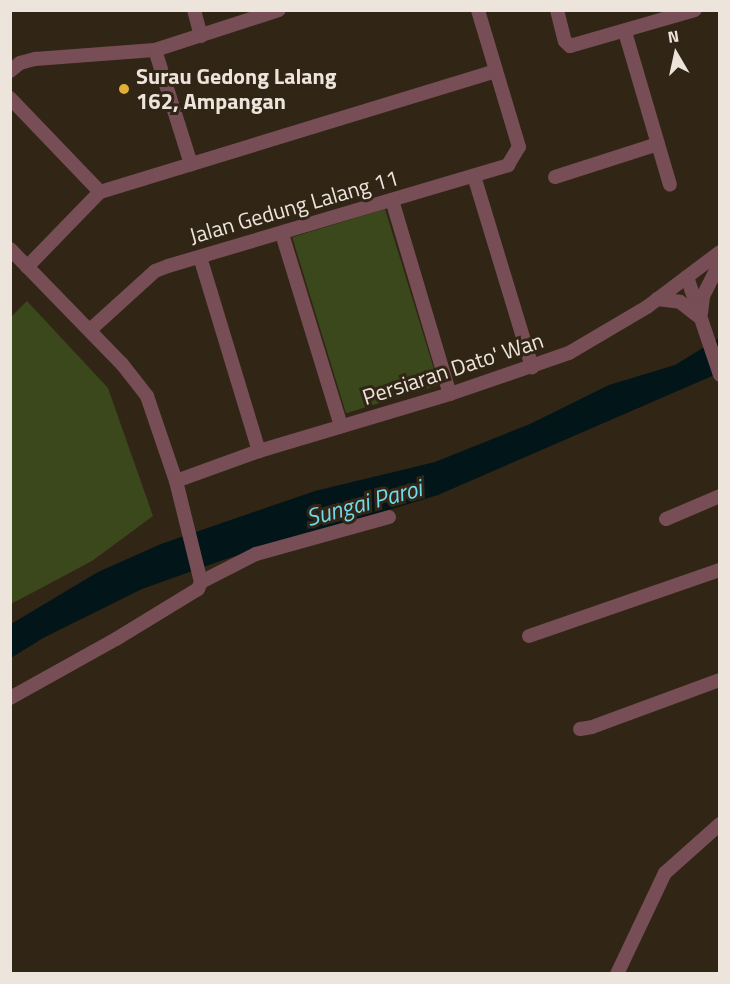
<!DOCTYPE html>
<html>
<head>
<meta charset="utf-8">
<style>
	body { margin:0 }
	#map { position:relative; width:730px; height:984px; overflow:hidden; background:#312516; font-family:"Titillium Web",sans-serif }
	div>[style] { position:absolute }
	.green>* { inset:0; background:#3a481c; transform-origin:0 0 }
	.water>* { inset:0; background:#021518 }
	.minor>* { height:14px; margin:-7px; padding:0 7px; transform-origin:7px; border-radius:7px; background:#774d56 }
	.dots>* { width:16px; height:16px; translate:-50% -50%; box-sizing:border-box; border:3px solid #312516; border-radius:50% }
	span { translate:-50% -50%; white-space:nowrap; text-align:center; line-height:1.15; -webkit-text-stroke:6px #312516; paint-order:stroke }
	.poi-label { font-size:22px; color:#ede4db; font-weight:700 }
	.left { translate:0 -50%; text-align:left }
	.street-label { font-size:22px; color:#ede4db }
	.water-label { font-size:24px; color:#71daec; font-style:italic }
	.frame { position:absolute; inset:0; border:12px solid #ede4db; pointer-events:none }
	.north { position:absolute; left:646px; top:24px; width:60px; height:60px; -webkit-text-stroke:4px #312516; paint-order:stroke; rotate:351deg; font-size:16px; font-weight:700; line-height:24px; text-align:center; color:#ede4db }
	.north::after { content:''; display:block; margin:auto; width:21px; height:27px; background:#ede4db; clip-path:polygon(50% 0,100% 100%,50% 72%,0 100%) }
</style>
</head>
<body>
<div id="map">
	<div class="green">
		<i style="left:385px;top:209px;width:184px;height:97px;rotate:73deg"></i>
		<i style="clip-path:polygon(27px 301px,108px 388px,153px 516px,92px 561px,11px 604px,11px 317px)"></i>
	</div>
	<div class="water">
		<i style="clip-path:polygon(719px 338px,719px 373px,438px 495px,226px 559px,142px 589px,43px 638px,11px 658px,11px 624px,98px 572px,161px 544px,315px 491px,435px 462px,530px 424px,609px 385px,675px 365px)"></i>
	</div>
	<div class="minor">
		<i style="left:194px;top:10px;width:27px;rotate:75deg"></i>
		<i style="left:557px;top:10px;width:32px;rotate:76deg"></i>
		<i style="left:565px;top:41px;width:7px;rotate:45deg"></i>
		<i style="left:570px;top:46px;width:130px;rotate:-16.1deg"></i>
		<i style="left:625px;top:32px;width:159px;rotate:73.6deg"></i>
		<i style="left:155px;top:50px;width:120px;rotate:72.5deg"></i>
		<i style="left:10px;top:71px;width:13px;rotate:-39deg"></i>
		<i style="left:20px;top:63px;width:16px;rotate:-15deg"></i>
		<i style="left:35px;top:59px;width:120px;rotate:-4.3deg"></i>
		<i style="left:155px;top:50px;width:130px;rotate:-17.9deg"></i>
		<i style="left:10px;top:98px;width:130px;rotate:46.2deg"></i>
		<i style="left:474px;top:176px;width:200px;rotate:73.1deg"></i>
		<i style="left:555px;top:177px;width:108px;rotate:-17.8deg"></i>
		<i style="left:392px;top:200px;width:202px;rotate:73.4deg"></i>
		<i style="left:282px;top:234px;width:201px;rotate:72.9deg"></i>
		<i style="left:10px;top:249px;width:161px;rotate:45.8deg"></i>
		<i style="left:122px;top:364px;width:41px;rotate:52deg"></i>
		<i style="left:147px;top:396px;width:90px;rotate:71.2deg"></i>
		<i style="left:176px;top:481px;width:104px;rotate:76.1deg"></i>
		<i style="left:201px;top:582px;width:8px;rotate:113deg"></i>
		<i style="left:198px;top:589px;width:96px;rotate:148.6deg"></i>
		<i style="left:116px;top:639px;width:121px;rotate:150.9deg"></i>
		<i style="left:200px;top:257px;width:203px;rotate:73.1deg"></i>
		<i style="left:27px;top:267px;width:105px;rotate:-45.8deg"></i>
		<i style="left:100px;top:192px;width:414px;rotate:-17deg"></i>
		<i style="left:687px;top:277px;width:103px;rotate:71.4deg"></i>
		<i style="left:657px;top:299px;width:23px;rotate:7deg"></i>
		<i style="left:680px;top:302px;width:24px;rotate:38deg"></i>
		<i style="left:701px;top:313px;width:17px;rotate:-83deg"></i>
		<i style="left:703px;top:296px;width:38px;rotate:-63deg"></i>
		<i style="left:90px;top:330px;width:88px;rotate:-42.2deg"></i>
		<i style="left:155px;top:271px;width:14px;rotate:-21deg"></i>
		<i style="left:168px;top:266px;width:355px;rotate:-16.5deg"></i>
		<i style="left:508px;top:165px;width:21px;rotate:-59deg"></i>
		<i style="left:519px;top:147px;width:143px;rotate:-106.7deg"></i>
		<i style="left:176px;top:481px;width:88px;rotate:-19.9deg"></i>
		<i style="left:259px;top:451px;width:199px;rotate:-16.6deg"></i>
		<i style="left:450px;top:394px;width:126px;rotate:-19deg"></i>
		<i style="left:569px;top:353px;width:91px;rotate:-30.5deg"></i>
		<i style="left:647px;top:307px;width:91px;rotate:-37deg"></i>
		<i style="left:666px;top:519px;width:59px;rotate:-23.1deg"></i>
		<i style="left:201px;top:582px;width:62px;rotate:-27deg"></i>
		<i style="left:256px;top:554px;width:138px;rotate:-15.5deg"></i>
		<i style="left:529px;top:636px;width:202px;rotate:-19.1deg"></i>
		<i style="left:580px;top:729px;width:12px;rotate:-9deg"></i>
		<i style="left:592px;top:727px;width:136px;rotate:-20.2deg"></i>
		<i style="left:617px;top:974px;width:112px;rotate:-64.6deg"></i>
		<i style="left:665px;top:873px;width:74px;rotate:-41.7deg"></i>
	</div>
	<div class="dots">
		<i style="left:124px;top:89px;background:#e3ae35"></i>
	</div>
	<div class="poi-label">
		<span class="left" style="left:136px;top:89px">Surau Gedong Lalang<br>162, Ampangan</span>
	</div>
	<div class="street-label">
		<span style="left:294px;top:207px;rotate:-16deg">Jalan Gedung Lalang 11</span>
		<span style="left:453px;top:369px;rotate:-18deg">Persiaran Dato' Wan</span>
	</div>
	<div class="water-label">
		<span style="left:364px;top:503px;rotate:-15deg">Sungai Paroi</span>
	</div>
	<div class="frame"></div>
	<div class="north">N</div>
</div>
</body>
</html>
